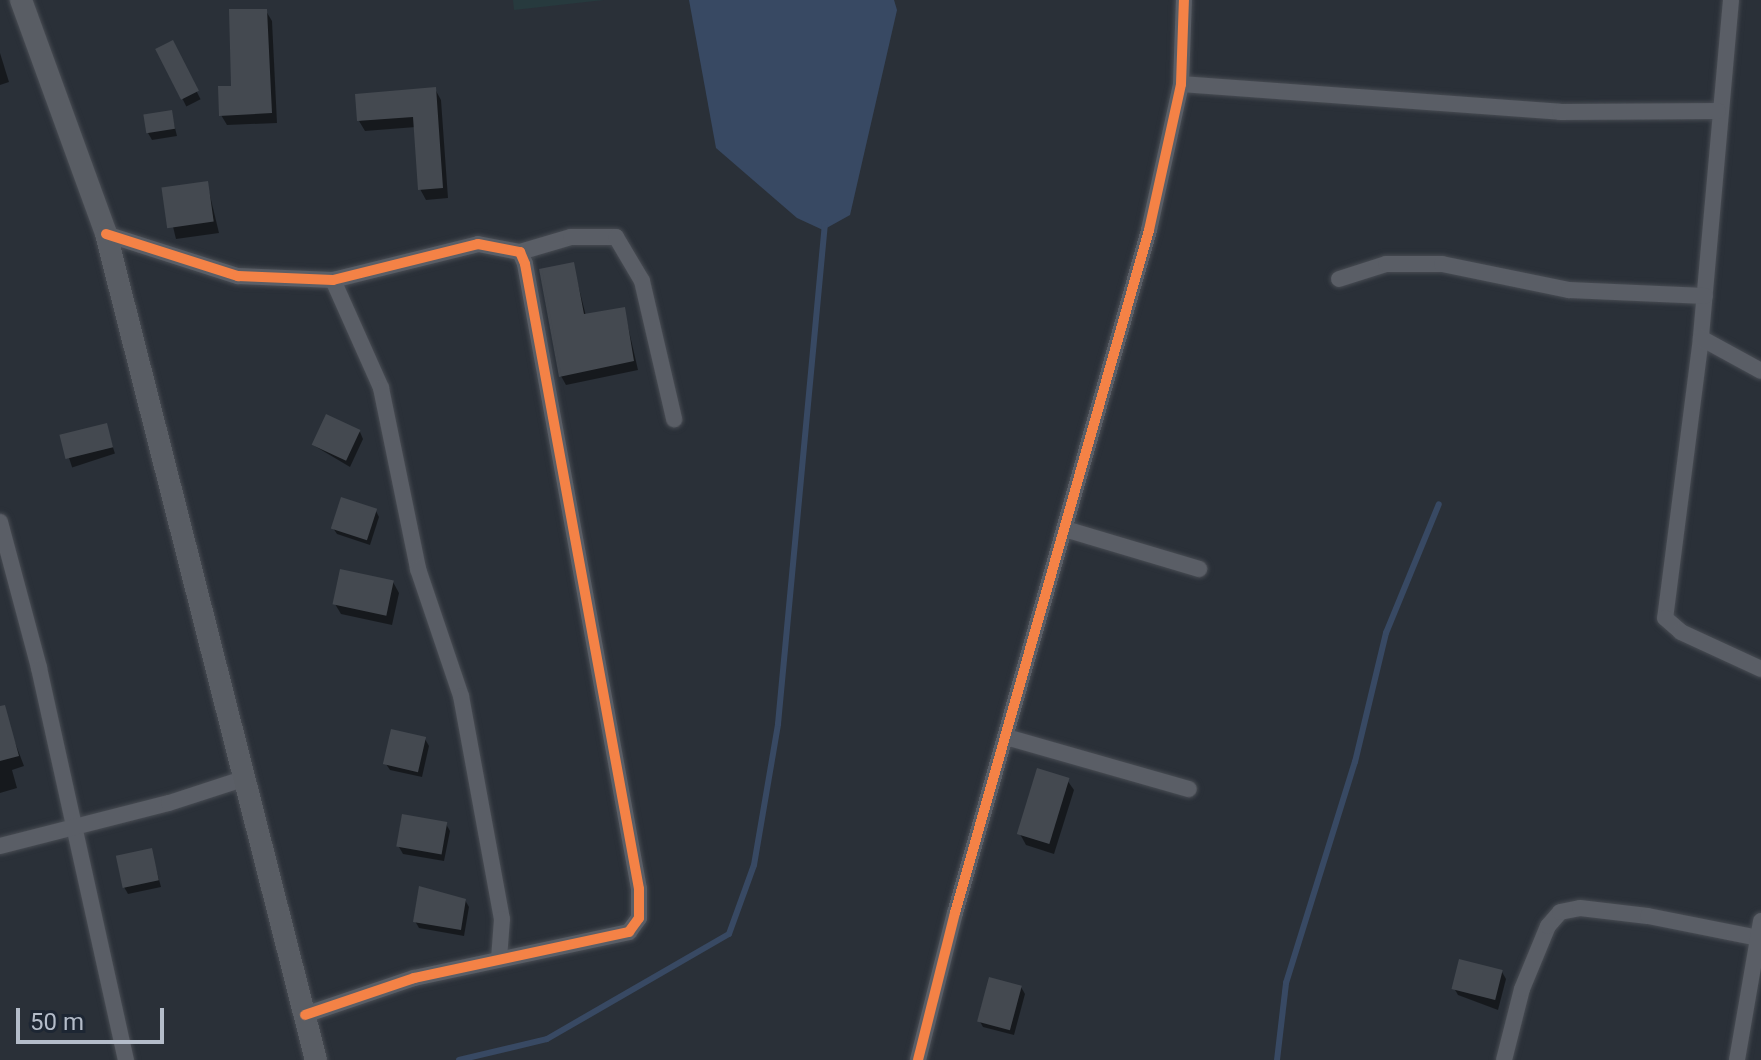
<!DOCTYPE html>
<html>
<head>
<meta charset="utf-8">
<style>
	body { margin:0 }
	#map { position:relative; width:1761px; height:1060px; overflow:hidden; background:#2a3038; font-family:Roboto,sans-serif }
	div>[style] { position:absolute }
	.green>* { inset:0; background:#273a3e }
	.water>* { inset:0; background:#384963 }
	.shadow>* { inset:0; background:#0007; transform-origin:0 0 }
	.stream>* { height:6px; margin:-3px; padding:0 3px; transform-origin:3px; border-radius:3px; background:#384963 }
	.building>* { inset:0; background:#444950; transform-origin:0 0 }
	.roads { filter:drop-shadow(0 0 2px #484c53) drop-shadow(0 0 2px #484c53) }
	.minor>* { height:16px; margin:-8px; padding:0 8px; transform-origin:8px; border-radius:8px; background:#5a5e66 }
	.secondary>* { height:22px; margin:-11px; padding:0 11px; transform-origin:11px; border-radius:11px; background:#595d64 }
	.cycleway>* { height:10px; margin:-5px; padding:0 5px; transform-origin:5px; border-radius:5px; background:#f48246 }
	span { translate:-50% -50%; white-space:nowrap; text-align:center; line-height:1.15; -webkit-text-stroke:6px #1d2633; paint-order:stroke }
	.scale { position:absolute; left:16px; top:1008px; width:148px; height:36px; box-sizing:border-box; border:4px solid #b4bcc9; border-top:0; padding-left:10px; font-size:24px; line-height:28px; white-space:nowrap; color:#b4bcc9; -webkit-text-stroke:6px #1d2633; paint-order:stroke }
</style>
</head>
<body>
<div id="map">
	<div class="green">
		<i style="clip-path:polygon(513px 0,604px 0,514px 10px)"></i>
	</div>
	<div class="water">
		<i style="clip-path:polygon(689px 0,894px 0,897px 10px,850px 215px,823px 230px,797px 218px,716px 148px)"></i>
	</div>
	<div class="shadow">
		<i style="clip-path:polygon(266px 11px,272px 21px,277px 123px,227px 125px,221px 115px)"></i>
		<i style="left:172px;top:43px;width:63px;height:16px;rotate:63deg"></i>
		<i style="clip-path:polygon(0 53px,9px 82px,0 85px)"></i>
		<i style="clip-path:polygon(435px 89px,441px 100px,448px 198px,426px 200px,420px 189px,416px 127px,365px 131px,359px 121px)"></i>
		<i style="clip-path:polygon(171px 112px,177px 136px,152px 140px,148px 133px)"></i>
		<i style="clip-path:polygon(207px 183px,219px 233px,176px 239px,164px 190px)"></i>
		<i style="clip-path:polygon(573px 265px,586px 316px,624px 309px,638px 370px,566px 385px,561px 376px)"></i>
		<i style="left:106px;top:426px;width:29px;height:45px;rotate:72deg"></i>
		<i style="clip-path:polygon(360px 432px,363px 439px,350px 467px,313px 445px)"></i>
		<i style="clip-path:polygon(376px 511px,379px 517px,370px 545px,337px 534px,333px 528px)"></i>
		<i style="clip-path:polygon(393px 582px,399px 593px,392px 625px,341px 614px,335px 604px)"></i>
		<i style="clip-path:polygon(11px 732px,24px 766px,12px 770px,17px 788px,0 793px,0 735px)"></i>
		<i style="clip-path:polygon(425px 739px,429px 746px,422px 777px,390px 770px,386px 764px)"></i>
		<i style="clip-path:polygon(1067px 780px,1074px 790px,1054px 854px,1026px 845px,1020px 834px)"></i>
		<i style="clip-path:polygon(446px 824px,450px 831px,444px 861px,403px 854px,399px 847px)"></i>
		<i style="clip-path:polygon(151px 850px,161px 887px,128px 894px,124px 887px)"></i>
		<i style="clip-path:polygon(421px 889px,465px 900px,469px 907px,464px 936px,419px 928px,415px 921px)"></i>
		<i style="clip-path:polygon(1502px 972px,1506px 979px,1498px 1010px,1458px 995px,1454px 988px)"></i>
		<i style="clip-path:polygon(1021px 987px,1025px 994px,1014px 1035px,983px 1027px,979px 1020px)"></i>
	</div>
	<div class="stream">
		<i style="left:459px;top:1060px;width:90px;rotate:-13.4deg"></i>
		<i style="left:547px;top:1039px;width:210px;rotate:-30deg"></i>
		<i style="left:729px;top:934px;width:73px;rotate:-70.1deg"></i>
		<i style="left:754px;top:865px;width:143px;rotate:-80.3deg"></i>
		<i style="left:778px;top:724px;width:503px;rotate:-84.64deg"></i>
		<i style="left:1277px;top:1060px;width:78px;rotate:-83.3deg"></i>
		<i style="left:1286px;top:983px;width:232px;rotate:-72.7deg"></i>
		<i style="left:1355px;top:762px;width:133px;rotate:-76.5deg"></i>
		<i style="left:1386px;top:633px;width:139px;rotate:-67.7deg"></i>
	</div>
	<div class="building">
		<i style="clip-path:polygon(229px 9px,267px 9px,272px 113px,219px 116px,218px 86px,231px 86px)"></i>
		<i style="left:173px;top:40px;width:57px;height:20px;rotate:63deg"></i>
		<i style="clip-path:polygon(436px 87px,443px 188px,418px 190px,413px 117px,357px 121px,355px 94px)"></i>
		<i style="left:172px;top:110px;width:19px;height:29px;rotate:81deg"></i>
		<i style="left:208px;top:181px;width:41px;height:47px;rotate:82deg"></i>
		<i style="clip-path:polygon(574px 262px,584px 314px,625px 307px,634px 361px,559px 377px,539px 269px)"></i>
		<i style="left:326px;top:414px;width:38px;height:34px;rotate:25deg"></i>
		<i style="left:107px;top:423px;width:25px;height:49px;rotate:76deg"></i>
		<i style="left:341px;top:497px;width:38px;height:33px;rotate:18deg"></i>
		<i style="left:340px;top:569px;width:55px;height:36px;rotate:12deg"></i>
		<i style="clip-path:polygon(5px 705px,19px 756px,0 761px,0 706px)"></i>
		<i style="left:391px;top:729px;width:36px;height:36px;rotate:13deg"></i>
		<i style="left:1037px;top:768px;width:34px;height:69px;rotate:17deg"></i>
		<i style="left:402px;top:814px;width:46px;height:33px;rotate:10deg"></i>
		<i style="left:152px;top:848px;width:33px;height:37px;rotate:78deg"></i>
		<i style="clip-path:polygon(419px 886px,466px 899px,461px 930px,413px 922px)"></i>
		<i style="left:1459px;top:959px;width:45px;height:31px;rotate:14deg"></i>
		<i style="left:989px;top:977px;width:34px;height:46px;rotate:15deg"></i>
	</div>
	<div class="roads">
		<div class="minor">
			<i style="left:1731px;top:0;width:339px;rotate:95.1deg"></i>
			<i style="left:1701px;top:338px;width:282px;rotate:97.3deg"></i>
			<i style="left:1665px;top:618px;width:21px;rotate:41deg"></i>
			<i style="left:1681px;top:632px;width:88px;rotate:24.8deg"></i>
			<i style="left:1181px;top:84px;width:380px;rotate:4.2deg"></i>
			<i style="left:1560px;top:112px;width:158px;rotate:-0.4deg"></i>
			<i style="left:106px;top:234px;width:139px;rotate:17.7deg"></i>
			<i style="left:238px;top:276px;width:95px;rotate:2.4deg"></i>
			<i style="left:333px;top:280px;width:149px;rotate:-13.9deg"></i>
			<i style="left:478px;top:244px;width:43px;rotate:10.8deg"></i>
			<i style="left:520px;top:252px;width:13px;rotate:67deg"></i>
			<i style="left:525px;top:264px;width:635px;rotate:79.66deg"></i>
			<i style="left:639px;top:889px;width:29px;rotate:90deg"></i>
			<i style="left:639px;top:918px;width:17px;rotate:126deg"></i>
			<i style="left:629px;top:932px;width:220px;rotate:167.9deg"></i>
			<i style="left:414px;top:978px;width:115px;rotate:161.3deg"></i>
			<i style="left:520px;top:252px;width:53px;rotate:-16.4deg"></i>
			<i style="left:571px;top:237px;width:45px"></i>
			<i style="left:616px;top:237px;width:51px;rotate:59.4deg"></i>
			<i style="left:642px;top:281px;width:142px;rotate:76.9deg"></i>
			<i style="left:1339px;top:279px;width:49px;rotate:-17.7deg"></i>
			<i style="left:1386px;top:264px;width:56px"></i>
			<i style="left:1442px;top:264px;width:130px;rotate:11.6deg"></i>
			<i style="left:1569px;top:290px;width:136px;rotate:2.5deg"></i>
			<i style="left:333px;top:280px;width:118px;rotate:66deg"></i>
			<i style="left:381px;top:388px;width:185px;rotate:78.4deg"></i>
			<i style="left:418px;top:569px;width:134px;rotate:71.3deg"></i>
			<i style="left:461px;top:696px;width:227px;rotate:79.6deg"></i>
			<i style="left:502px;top:919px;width:40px;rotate:94.3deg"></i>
			<i style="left:1701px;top:338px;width:68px;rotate:28.8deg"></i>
			<i style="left:0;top:522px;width:151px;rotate:75deg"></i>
			<i style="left:39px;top:668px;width:402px;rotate:77.5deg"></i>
			<i style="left:1065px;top:529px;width:140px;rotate:16.6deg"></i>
			<i style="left:1006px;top:737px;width:190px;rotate:15.9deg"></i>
			<i style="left:0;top:846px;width:174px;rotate:-14.3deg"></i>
			<i style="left:169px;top:803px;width:78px;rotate:-18deg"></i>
			<i style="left:918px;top:1060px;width:152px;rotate:-75.9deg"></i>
			<i style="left:955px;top:913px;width:710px;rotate:-74.14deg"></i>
			<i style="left:1149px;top:230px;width:149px;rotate:-77.6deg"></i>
			<i style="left:1181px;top:84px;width:84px;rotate:-88deg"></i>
			<i style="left:1504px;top:1060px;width:73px;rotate:-75.8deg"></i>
			<i style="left:1522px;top:989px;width:68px;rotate:-67.6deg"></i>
			<i style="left:1548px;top:926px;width:18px;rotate:-49deg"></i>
			<i style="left:1560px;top:912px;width:20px;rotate:-11deg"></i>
			<i style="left:1580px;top:908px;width:68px;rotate:6.7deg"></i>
			<i style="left:1648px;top:916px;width:112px;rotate:11.3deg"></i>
			<i style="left:1737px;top:1060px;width:141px;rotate:-80.2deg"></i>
		</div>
		<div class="secondary">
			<i style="left:21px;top:0;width:249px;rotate:70deg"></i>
			<i style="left:106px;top:234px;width:852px;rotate:75.74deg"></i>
		</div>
	</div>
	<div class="cycleway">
		<i style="left:106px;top:234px;width:139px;rotate:17.7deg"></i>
		<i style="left:238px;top:276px;width:95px;rotate:2.4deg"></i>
		<i style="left:333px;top:280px;width:149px;rotate:-13.9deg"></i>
		<i style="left:478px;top:244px;width:43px;rotate:10.8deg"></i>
		<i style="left:520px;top:252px;width:13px;rotate:67deg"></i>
		<i style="left:525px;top:264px;width:635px;rotate:79.66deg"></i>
		<i style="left:639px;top:889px;width:29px;rotate:90deg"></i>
		<i style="left:639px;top:918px;width:17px;rotate:126deg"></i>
		<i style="left:629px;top:932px;width:220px;rotate:167.9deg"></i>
		<i style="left:414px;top:978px;width:115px;rotate:161.3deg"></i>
		<i style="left:918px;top:1060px;width:152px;rotate:-75.9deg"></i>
		<i style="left:955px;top:913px;width:710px;rotate:-74.14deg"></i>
		<i style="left:1149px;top:230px;width:149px;rotate:-77.6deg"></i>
		<i style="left:1181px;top:84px;width:84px;rotate:-88deg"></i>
	</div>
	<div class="scale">50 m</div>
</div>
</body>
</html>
